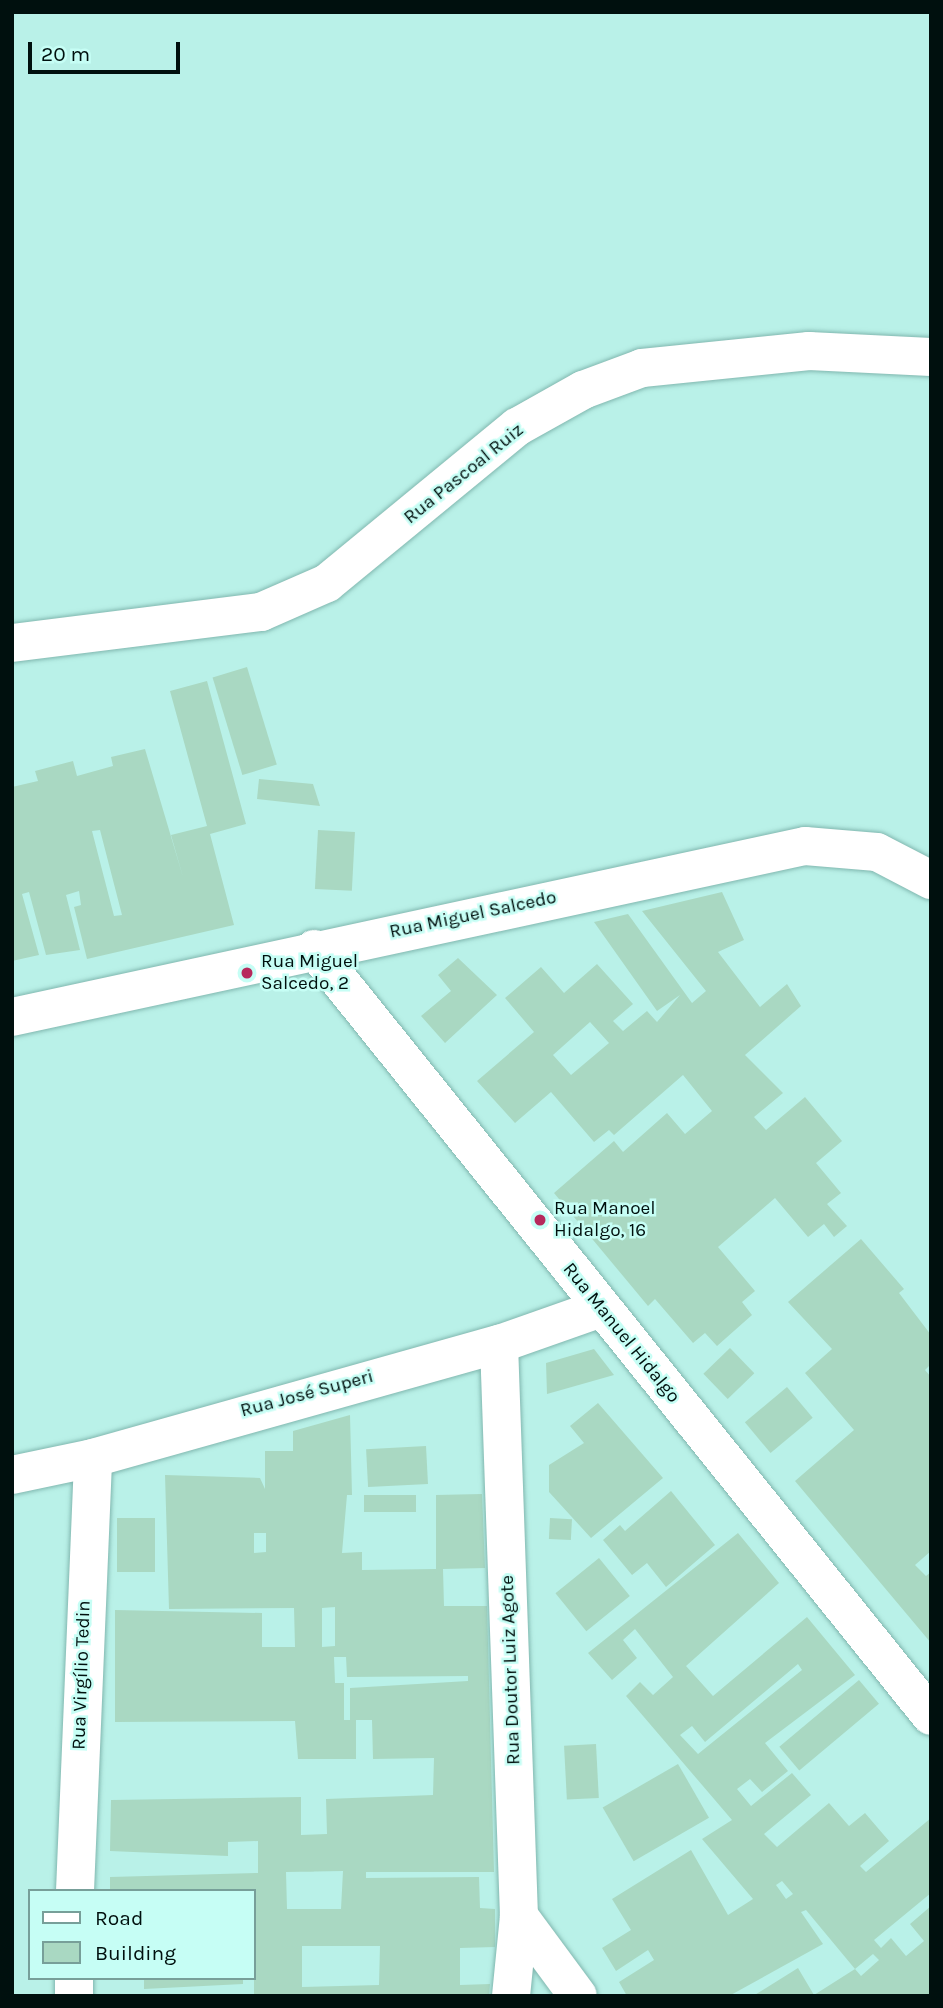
<!DOCTYPE html>
<html>
<head>
<meta charset="utf-8">
<style>
	body { margin:0 }
	#map { position:relative; width:943px; height:2008px; overflow:hidden; background:#b9f1e8; font-family:Karla,sans-serif }
	div>[style] { position:absolute }
	.building>* { inset:0; background:#a9d8c2; transform-origin:0 0 }
	.roads { filter:drop-shadow(0 0 2px #81b7af) drop-shadow(0 0 2px #81b7af) }
	.minor>* { height:38px; margin:-19px; padding:0 19px; transform-origin:19px; border-radius:19px; background:#fff }
	.dots>* { width:19px; height:19px; translate:-50% -50%; box-sizing:border-box; border:4px solid #c6fef5; border-radius:50% }
	span { translate:-50% -50%; white-space:nowrap; text-align:center; line-height:1.15; -webkit-text-stroke:5px #c6fef5; paint-order:stroke }
	.street-label { font-size:19px; color:#00100e }
	.poi-label { font-size:19px; color:#00100e }
	.left { translate:0 -50%; text-align:left }
	.frame { position:absolute; inset:0; border:14px solid #00100e; pointer-events:none }
	.legend { position:absolute; left:28px; top:1889px; width:228px; height:91px; box-sizing:border-box; background:#c6fef5; border:2px solid #779f99; margin:0; padding:9px 12px; list-style:none; font-size:21px; color:#00100e }
	.legend li { display:flex; align-items:center; gap:14px; height:35px }
	.legend b { width:35px; border:2px solid #779f99 }
	.scale { position:absolute; left:28px; top:42px; width:152px; height:32px; box-sizing:border-box; border:4px solid #00100e; border-top:0; padding-left:9px; font-size:21px; line-height:24px; white-space:nowrap; color:#00100e; -webkit-text-stroke:5px #c6fef5; paint-order:stroke }
</style>
</head>
<body>
<div id="map">
	<div class="building">
		<i style="left:247px;top:667px;width:102px;height:36px;rotate:73deg"></i>
		<i style="clip-path:polygon(evenodd,207px 681px,246px 824px,210px 834px,234px 925px,87px 959px,74px 907px,81px 905px,79px 891px,66px 895px,80px 950px,46px 955px,29px 892px,22px 894px,39px 955px,12px 961px,12px 787px,38px 781px,35px 771px,73px 761px,77px 776px,113px 766px,111px 757px,145px 749px,183px 877px,171px 835px,207px 826px,170px 691px,207px 681px,100px 830px,122px 915px,114px 916px,92px 831px,100px 830px)"></i>
		<i style="clip-path:polygon(259px 779px,313px 784px,320px 806px,257px 799px)"></i>
		<i style="left:318px;top:830px;width:37px;height:59px;rotate:3deg"></i>
		<i style="clip-path:polygon(evenodd,722px 892px,744px 940px,718px 952px,760px 1007px,787px 984px,801px 1006px,745px 1055px,783px 1093px,754px 1117px,766px 1130px,805px 1097px,842px 1141px,816px 1163px,841px 1193px,827px 1204px,847px 1226px,834px 1237px,824px 1224px,808px 1237px,775px 1198px,718px 1247px,755px 1291px,742px 1302px,752px 1315px,717px 1346px,705px 1333px,693px 1343px,655px 1299px,648px 1306px,554px 1193px,614px 1141px,623px 1152px,667px 1113px,685px 1134px,712px 1111px,683px 1075px,614px 1135px,609px 1130px,594px 1142px,551px 1092px,515px 1123px,477px 1081px,534px 1032px,505px 998px,541px 967px,564px 993px,597px 964px,633px 1004px,613px 1021px,623px 1031px,647px 1011px,657px 1022px,680px 995px,657px 1011px,594px 922px,628px 914px,692px 1003px,706px 991px,642px 911px,722px 892px,590px 1022px,609px 1043px,571px 1075px,553px 1055px,590px 1022px)"></i>
		<i style="clip-path:polygon(458px 958px,497px 995px,445px 1043px,421px 1016px,451px 991px,438px 975px)"></i>
		<i style="clip-path:polygon(861px 1239px,904px 1289px,899px 1293px,931px 1335px,931px 1364px,925px 1370px,931px 1377px,931px 1551px,915px 1565px,926px 1576px,931px 1572px,931px 1643px,795px 1481px,854px 1430px,805px 1373px,832px 1349px,788px 1302px)"></i>
		<i style="left:730px;top:1348px;width:35px;height:37px;rotate:46deg"></i>
		<i style="clip-path:polygon(594px 1349px,614px 1375px,547px 1394px,546px 1363px)"></i>
		<i style="left:787px;top:1387px;width:40px;height:55px;rotate:50deg"></i>
		<i style="clip-path:polygon(598px 1403px,663px 1478px,591px 1538px,549px 1492px,549px 1465px,584px 1443px,570px 1426px)"></i>
		<i style="clip-path:polygon(evenodd,350px 1415px,352px 1495px,347px 1495px,342px 1553px,362px 1552px,362px 1570px,436px 1569px,436px 1495px,482px 1494px,485px 1568px,443px 1569px,444px 1606px,487px 1606px,494px 1872px,366px 1872px,366px 1878px,479px 1877px,480px 1908px,495px 1909px,495px 1947px,460px 1948px,460px 1985px,490px 1984px,489px 1996px,254px 1996px,254px 1891px,110px 1891px,110px 1877px,258px 1873px,258px 1841px,228px 1842px,228px 1856px,110px 1851px,111px 1800px,301px 1797px,301px 1835px,327px 1834px,326px 1799px,433px 1795px,434px 1758px,373px 1759px,372px 1720px,356px 1720px,356px 1759px,298px 1759px,295px 1721px,115px 1722px,115px 1610px,262px 1613px,262px 1647px,295px 1647px,294px 1608px,169px 1609px,165px 1475px,260px 1478px,265px 1489px,265px 1451px,293px 1451px,293px 1431px,350px 1415px,254px 1533px,266px 1533px,266px 1552px,254px 1553px,254px 1533px,350px 1415px,335px 1607px,335px 1646px,322px 1647px,322px 1608px,335px 1607px,350px 1415px,334px 1657px,346px 1657px,347px 1677px,468px 1676px,468px 1681px,350px 1688px,350px 1720px,344px 1720px,344px 1683px,335px 1683px,334px 1657px,350px 1415px,343px 1871px,341px 1909px,287px 1909px,286px 1872px,343px 1871px,350px 1415px,302px 1946px,380px 1946px,379px 1985px,302px 1987px,302px 1946px)"></i>
		<i style="left:426px;top:1446px;width:38px;height:60px;rotate:87deg"></i>
		<i style="clip-path:polygon(671px 1491px,715px 1545px,666px 1587px,647px 1563px,632px 1575px,603px 1540px,620px 1525px,625px 1531px)"></i>
		<i style="left:364px;top:1495px;width:52px;height:17px"></i>
		<i style="left:117px;top:1518px;width:38px;height:54px"></i>
		<i style="left:550px;top:1518px;width:22px;height:21px;rotate:3deg"></i>
		<i style="clip-path:polygon(evenodd,738px 1533px,779px 1583px,686px 1666px,713px 1696px,807px 1617px,855px 1675px,765px 1743px,788px 1771px,762px 1792px,750px 1779px,737px 1789px,751px 1806px,792px 1773px,811px 1795px,764px 1834px,777px 1847px,829px 1803px,849px 1826px,865px 1813px,889px 1841px,860px 1866px,866px 1872px,931px 1818px,931px 1893px,874px 1940px,881px 1948px,891px 1938px,906px 1956px,924px 1941px,910px 1924px,931px 1906px,931px 1996px,753px 1996px,798px 1968px,814px 1995px,855px 1969px,806px 1910px,801px 1912px,823px 1944px,729px 1996px,627px 1996px,619px 1982px,654px 1960px,648px 1950px,616px 1971px,602px 1948px,631px 1930px,612px 1899px,691px 1850px,728px 1915px,753px 1899px,702px 1839px,732px 1820px,626px 1696px,640px 1682px,653px 1695px,673px 1677px,635px 1629px,623px 1640px,637px 1658px,612px 1680px,588px 1653px,738px 1533px,798px 1664px,802px 1670px,698px 1754px,680px 1735px,692px 1726px,705px 1742px,798px 1664px,738px 1533px,782px 1881px,793px 1894px,786px 1899px,776px 1885px,782px 1881px,738px 1533px,873px 1954px,879px 1960px,861px 1976px,855px 1969px,873px 1954px)"></i>
		<i style="left:599px;top:1558px;width:49px;height:56px;rotate:51deg"></i>
		<i style="left:859px;top:1680px;width:31px;height:104px;rotate:50deg"></i>
		<i style="left:596px;top:1744px;width:54px;height:32px;rotate:87deg"></i>
		<i style="left:678px;top:1764px;width:62px;height:87px;rotate:60deg"></i>
		<i style="clip-path:polygon(144px 1978px,243px 1978px,243px 1984px,144px 1989px)"></i>
	</div>
	<div class="roads">
		<div class="minor">
			<i style="left:12px;top:643px;width:251px;rotate:-7.1deg"></i>
			<i style="left:261px;top:612px;width:72px;rotate:-23.7deg"></i>
			<i style="left:327px;top:583px;width:246px;rotate:-39.4deg"></i>
			<i style="left:517px;top:427px;width:76px;rotate:-29.3deg"></i>
			<i style="left:583px;top:390px;width:63px;rotate:-20.4deg"></i>
			<i style="left:642px;top:368px;width:168px;rotate:-5.8deg"></i>
			<i style="left:809px;top:351px;width:122px;rotate:2.8deg"></i>
			<i style="left:314px;top:949px;width:984px;rotate:51.19deg"></i>
			<i style="left:12px;top:1017px;width:811px;rotate:-12.17deg"></i>
			<i style="left:805px;top:846px;width:72px;rotate:4.8deg"></i>
			<i style="left:877px;top:852px;width:61px;rotate:27.4deg"></i>
			<i style="left:499px;top:1344px;width:572px;rotate:88deg"></i>
			<i style="left:519px;top:1916px;width:80px;rotate:95.7deg"></i>
			<i style="left:12px;top:1475px;width:83px;rotate:-11.9deg"></i>
			<i style="left:93px;top:1458px;width:422px;rotate:-15.7deg"></i>
			<i style="left:499px;top:1344px;width:108px;rotate:-19.4deg"></i>
			<i style="left:75px;top:1891px;width:433px;rotate:-87.6deg"></i>
			<i style="left:519px;top:1916px;width:99px;rotate:53.6deg"></i>
			<i style="left:74px;top:1996px;width:18px;rotate:-90deg"></i>
		</div>
	</div>
	<div class="dots">
		<i style="left:247px;top:973px;background:#b7295c"></i>
		<i style="left:540px;top:1220px;background:#b7295c"></i>
	</div>
	<div class="street-label">
		<span style="left:464px;top:474px;rotate:-39deg">Rua Pascoal Ruiz</span>
		<span style="left:473px;top:915px;rotate:-12deg">Rua Miguel Salcedo</span>
		<span style="left:621px;top:1333px;rotate:51deg">Rua Manuel Hidalgo</span>
		<span style="left:307px;top:1394px;rotate:-15deg">Rua José Superi</span>
		<span style="left:511px;top:1670px;rotate:-92deg">Rua Doutor Luiz Agote</span>
		<span style="left:82px;top:1675px;rotate:-88deg">Rua Virgílio Tedin</span>
	</div>
	<div class="poi-label">
		<span class="left" style="left:261px;top:973px">Rua Miguel<br>Salcedo, 2</span>
		<span class="left" style="left:554px;top:1220px">Rua Manoel<br>Hidalgo, 16</span>
	</div>
	<div class="frame"></div>
	<ul class="legend">
	<li><b style="height:9px;background:#fff"></b>Road</li>
	<li><b style="height:19px;background:#a9d8c2"></b>Building</li>
	</ul>
	<div class="scale">20 m</div>
</div>
</body>
</html>
